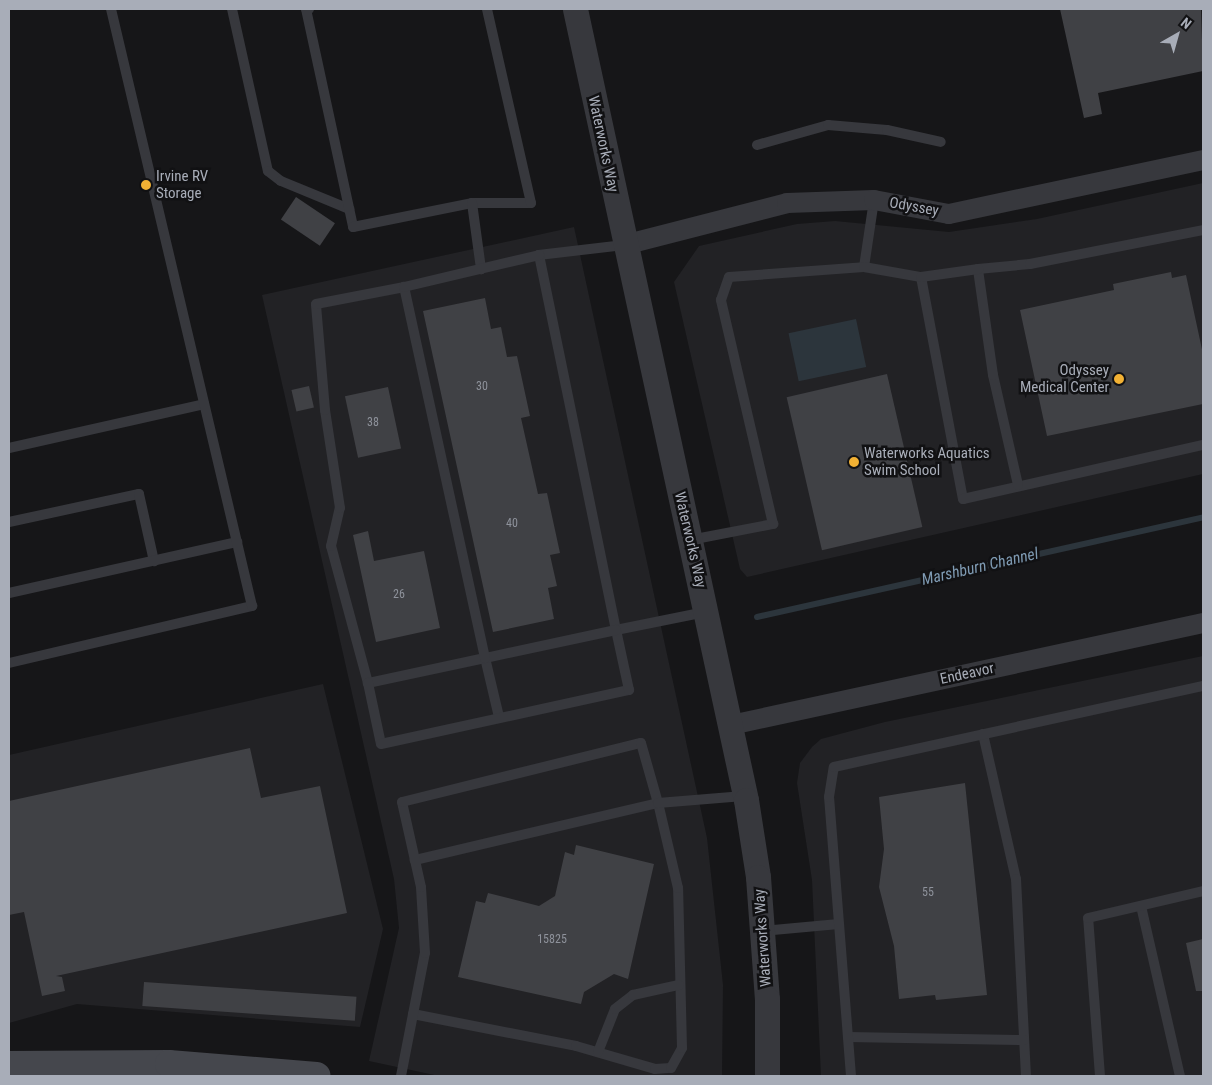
<!DOCTYPE html>
<html>
<head>
<meta charset="utf-8">
<style>
	body { margin:0 }
	#map { position:relative; width:1212px; height:1085px; overflow:hidden; background:#161618; font-family:"Roboto Condensed",sans-serif }
	div>[style] { position:absolute }
	.built>* { inset:0; background:#222225 }
	.water>* { inset:0; background:#2c353c; transform-origin:0 0 }
	.stream>* { height:6px; margin:-3px; padding:0 3px; transform-origin:3px; border-radius:3px; background:#2c353c }
	.building>* { inset:0; background:#404145; transform-origin:0 0 }
	.service>* { height:10px; margin:-5px; padding:0 5px; transform-origin:5px; border-radius:5px; background:#37383d }
	.minor>* { height:20px; margin:-10px; padding:0 10px; transform-origin:10px; border-radius:10px; background:#37383d }
	.tertiary>* { height:25px; margin:-12.5px; padding:0 12.5px; transform-origin:12.5px; border-radius:12.5px; background:#37383d }
	.secondary>* { height:28px; margin:-14px; padding:0 14px; transform-origin:14px; border-radius:14px; background:#45474d }
	.dots>* { width:14px; height:14px; translate:-50% -50%; box-sizing:border-box; border:2px solid #111113; border-radius:50% }
	span { translate:-50% -50%; white-space:nowrap; text-align:center; line-height:1.15; -webkit-text-stroke:5px #111113; paint-order:stroke }
	.number-label { font-size:12px; color:#8e929b }
	.number-label span { -webkit-text-stroke-width:0 }
	.street-label { font-size:15px; color:#a8adb8 }
	.poi-label { font-size:15px; color:#a8adb8 }
	.left { translate:0 -50%; text-align:left }
	.right { translate:-100% -50%; text-align:right }
	.water-label { font-size:16px; color:#7f9bb3; font-style:italic }
	.frame { position:absolute; inset:0; border:10px solid #a8adb8; pointer-events:none }
	.north { position:absolute; left:1152px; top:10px; width:50px; height:50px; -webkit-text-stroke:4px #111113; paint-order:stroke; rotate:38deg; font-size:14px; font-weight:700; line-height:20px; text-align:center; color:#a8adb8 }
	.north::after { content:''; display:block; margin:auto; width:18px; height:22px; background:#a8adb8; clip-path:polygon(50% 0,100% 100%,50% 72%,0 100%) }
</style>
</head>
<body>
<div id="map">
	<div class="built">
		<i style="clip-path:polygon(1203px 183px,1203px 474px,747px 577px,740px 569px,674px 282px,699px 246px,797px 224px,835px 221px,949px 232px,1037px 219px)"></i>
		<i style="clip-path:polygon(574px 227px,707px 838px,723px 985px,722px 1076px,439px 1076px,369px 1061px,399px 928px,394px 879px,262px 295px)"></i>
		<i style="clip-path:polygon(1203px 656px,1203px 1076px,821px 1076px,812px 880px,797px 783px,800px 763px,812px 747px,821px 739px,885px 722px)"></i>
		<i style="clip-path:polygon(323px 684px,383px 929px,360px 1027px,77px 1004px,9px 1023px,9px 755px)"></i>
	</div>
	<div class="water">
		<i style="left:856px;top:319px;width:49px;height:69px;rotate:78deg"></i>
	</div>
	<div class="stream">
		<i style="left:757px;top:617px;width:457px;rotate:-12.6deg"></i>
	</div>
	<div class="building">
		<i style="clip-path:polygon(1060px 9px,1201px 9px,1203px 71px,1098px 93px,1102px 114px,1084px 118px)"></i>
		<i style="left:296px;top:197px;width:47px;height:27px;rotate:34deg"></i>
		<i style="clip-path:polygon(1171px 272px,1172px 278px,1186px 275px,1203px 354px,1203px 404px,1047px 436px,1020px 310px,1114px 290px,1113px 284px)"></i>
		<i style="clip-path:polygon(485px 298px,491px 329px,501px 327px,507px 357px,517px 356px,530px 416px,521px 418px,538px 494px,547px 493px,560px 553px,550px 555px,557px 586px,548px 588px,554px 619px,493px 632px,423px 311px)"></i>
		<i style="left:887px;top:374px;width:157px;height:103px;rotate:77deg"></i>
		<i style="left:309px;top:386px;width:22px;height:18px;rotate:77deg"></i>
		<i style="left:388px;top:387px;width:63px;height:44px;rotate:78deg"></i>
		<i style="clip-path:polygon(368px 531px,374px 561px,424px 551px,440px 628px,376px 642px,353px 535px)"></i>
		<i style="clip-path:polygon(250px 748px,261px 798px,320px 786px,347px 913px,56px 976px,62px 977px,65px 991px,42px 996px,24px 912px,9px 915px,9px 801px)"></i>
		<i style="clip-path:polygon(965px 783px,987px 995px,936px 1000px,935px 995px,899px 999px,894px 946px,879px 887px,884px 849px,879px 797px)"></i>
		<i style="clip-path:polygon(576px 845px,654px 864px,628px 979px,614px 974px,584px 992px,581px 1004px,458px 977px,476px 901px,485px 903px,488px 893px,539px 906px,555px 896px,565px 852px,574px 855px)"></i>
		<i style="clip-path:polygon(1203px 939px,1203px 991px,1196px 991px,1186px 943px)"></i>
		<i style="left:144px;top:982px;width:213px;height:24px;rotate:4deg"></i>
	</div>
	<div class="service">
		<i style="left:232px;top:9px;width:166px;rotate:77.5deg"></i>
		<i style="left:268px;top:171px;width:16px;rotate:38deg"></i>
		<i style="left:281px;top:181px;width:74px;rotate:22.4deg"></i>
		<i style="left:309px;top:9px;width:3px;rotate:180deg"></i>
		<i style="left:306px;top:9px;width:223px;rotate:77.8deg"></i>
		<i style="left:353px;top:227px;width:121px;rotate:-11.4deg"></i>
		<i style="left:472px;top:203px;width:59px"></i>
		<i style="left:531px;top:203px;width:199px;rotate:-102.8deg"></i>
		<i style="left:757px;top:145px;width:74px;rotate:-15.7deg"></i>
		<i style="left:828px;top:125px;width:59px;rotate:4.8deg"></i>
		<i style="left:887px;top:130px;width:55px;rotate:12.5deg"></i>
		<i style="left:472px;top:203px;width:67px;rotate:82.2deg"></i>
		<i style="left:624px;top:245px;width:86px;rotate:173.3deg"></i>
		<i style="left:539px;top:255px;width:383px;rotate:78.4deg"></i>
		<i style="left:616px;top:630px;width:91px;rotate:-11.4deg"></i>
		<i style="left:864px;top:267px;width:68px;rotate:-81.5deg"></i>
		<i style="left:921px;top:277px;width:226px;rotate:79.3deg"></i>
		<i style="left:963px;top:499px;width:246px;rotate:-12.7deg"></i>
		<i style="left:9px;top:448px;width:200px;rotate:-12.7deg"></i>
		<i style="left:1018px;top:485px;width:113px;rotate:-102.8deg"></i>
		<i style="left:993px;top:375px;width:107px;rotate:-98.1deg"></i>
		<i style="left:978px;top:269px;width:52px;rotate:-5.5deg"></i>
		<i style="left:1030px;top:264px;width:176px;rotate:-11.1deg"></i>
		<i style="left:9px;top:522px;width:133px;rotate:-12.2deg"></i>
		<i style="left:139px;top:494px;width:69px;rotate:77.4deg"></i>
		<i style="left:690px;top:540px;width:85px;rotate:-10.9deg"></i>
		<i style="left:773px;top:524px;width:230px;rotate:-103.1deg"></i>
		<i style="left:721px;top:300px;width:24px;rotate:-71deg"></i>
		<i style="left:729px;top:277px;width:135px;rotate:-4.2deg"></i>
		<i style="left:864px;top:267px;width:58px;rotate:10deg"></i>
		<i style="left:921px;top:277px;width:58px;rotate:-8deg"></i>
		<i style="left:9px;top:593px;width:234px;rotate:-12.6deg"></i>
		<i style="left:9px;top:663px;width:250px;rotate:-13.2deg"></i>
		<i style="left:252px;top:606px;width:613px;rotate:-103.29deg"></i>
		<i style="left:368px;top:683px;width:142px;rotate:-105.1deg"></i>
		<i style="left:331px;top:546px;width:39px;rotate:-77deg"></i>
		<i style="left:340px;top:508px;width:99px;rotate:-98.7deg"></i>
		<i style="left:325px;top:410px;width:106px;rotate:-94.9deg"></i>
		<i style="left:316px;top:304px;width:90px;rotate:-10.9deg"></i>
		<i style="left:499px;top:717px;width:61px;rotate:-103.3deg"></i>
		<i style="left:485px;top:658px;width:120px;rotate:167.9deg"></i>
		<i style="left:368px;top:683px;width:62px;rotate:78deg"></i>
		<i style="left:381px;top:744px;width:254px;rotate:-12.3deg"></i>
		<i style="left:629px;top:690px;width:61px;rotate:-102.2deg"></i>
		<i style="left:616px;top:630px;width:134px;rotate:167.9deg"></i>
		<i style="left:485px;top:658px;width:380px;rotate:-102.3deg"></i>
		<i style="left:404px;top:287px;width:139px;rotate:-13.3deg"></i>
		<i style="left:983px;top:734px;width:149px;rotate:77.2deg"></i>
		<i style="left:1016px;top:879px;width:197px;rotate:87.1deg"></i>
		<i style="left:1141px;top:906px;width:174px;rotate:77.1deg"></i>
		<i style="left:762px;top:931px;width:77px;rotate:-5.2deg"></i>
		<i style="left:413px;top:1014px;width:166px;rotate:11.1deg"></i>
		<i style="left:576px;top:1046px;width:82px;rotate:16.2deg"></i>
		<i style="left:655px;top:1069px;width:16px;rotate:-4deg"></i>
		<i style="left:671px;top:1068px;width:23px;rotate:-61deg"></i>
		<i style="left:682px;top:1048px;width:160px;rotate:-91.4deg"></i>
		<i style="left:678px;top:888px;width:87px;rotate:-103.2deg"></i>
		<i style="left:658px;top:803px;width:250px;rotate:166.8deg"></i>
		<i style="left:848px;top:1037px;width:176px;rotate:1deg"></i>
		<i style="left:598px;top:1052px;width:46px;rotate:-68.4deg"></i>
		<i style="left:615px;top:1009px;width:23px;rotate:-38deg"></i>
		<i style="left:633px;top:995px;width:47px;rotate:-12.3deg"></i>
		<i style="left:401px;top:1076px;width:125px;rotate:-79deg"></i>
		<i style="left:425px;top:953px;width:66px;rotate:-93.5deg"></i>
		<i style="left:421px;top:887px;width:87px;rotate:-102.6deg"></i>
		<i style="left:402px;top:802px;width:246px;rotate:-13.9deg"></i>
		<i style="left:641px;top:743px;width:62px;rotate:74.2deg"></i>
		<i style="left:658px;top:803px;width:86px;rotate:-4.7deg"></i>
		<i style="left:851px;top:1076px;width:280px;rotate:-94.5deg"></i>
		<i style="left:829px;top:797px;width:30px;rotate:-81deg"></i>
		<i style="left:834px;top:767px;width:378px;rotate:-12.4deg"></i>
		<i style="left:1100px;top:1076px;width:158px;rotate:-94.3deg"></i>
		<i style="left:1088px;top:918px;width:118px;rotate:-13.2deg"></i>
	</div>
	<div class="minor">
		<i style="left:624px;top:245px;width:168px;rotate:-14.4deg"></i>
		<i style="left:787px;top:203px;width:87px;rotate:-2deg"></i>
		<i style="left:874px;top:200px;width:76px;rotate:10.6deg"></i>
		<i style="left:949px;top:214px;width:260px;rotate:-12deg"></i>
		<i style="left:731px;top:725px;width:483px;rotate:-12.2deg"></i>
	</div>
	<div class="tertiary">
		<i style="left:575px;top:9px;width:809px;rotate:77.8deg"></i>
		<i style="left:746px;top:800px;width:78px;rotate:81.1deg"></i>
		<i style="left:758px;top:877px;width:122px;rotate:85.8deg"></i>
		<i style="left:767px;top:999px;width:77px;rotate:90deg"></i>
	</div>
	<div class="secondary">
		<i style="left:9px;top:1065px;width:160px;rotate:-0.4deg"></i>
		<i style="left:169px;top:1064px;width:148px;rotate:4.6deg"></i>
	</div>
	<div class="dots">
		<i style="left:146px;top:185px;background:#f2b134"></i>
		<i style="left:1119px;top:379px;background:#f2b134"></i>
		<i style="left:854px;top:462px;background:#f2b134"></i>
	</div>
	<div class="number-label">
		<span style="left:482px;top:387px">30</span>
		<span style="left:373px;top:423px">38</span>
		<span style="left:512px;top:524px">40</span>
		<span style="left:399px;top:595px">26</span>
		<span style="left:928px;top:893px">55</span>
		<span style="left:552px;top:940px">15825</span>
	</div>
	<div class="street-label">
		<span style="left:603px;top:144px;rotate:78deg">Waterworks Way</span>
		<span style="left:914px;top:207px;rotate:10deg">Odyssey</span>
		<span style="left:690px;top:540px;rotate:77deg">Waterworks Way</span>
		<span style="left:967px;top:674px;rotate:-12deg">Endeavor</span>
		<span style="left:763px;top:938px;rotate:-94deg">Waterworks Way</span>
	</div>
	<div class="poi-label">
		<span class="left" style="left:156px;top:185px">Irvine RV<br>Storage</span>
		<span class="right" style="left:1109px;top:379px">Odyssey<br>Medical Center</span>
		<span class="left" style="left:864px;top:462px">Waterworks Aquatics<br>Swim School</span>
	</div>
	<div class="water-label">
		<span style="left:980px;top:567px;rotate:-13deg">Marshburn Channel</span>
	</div>
	<div class="frame"></div>
	<div class="north">N</div>
</div>
</body>
</html>
